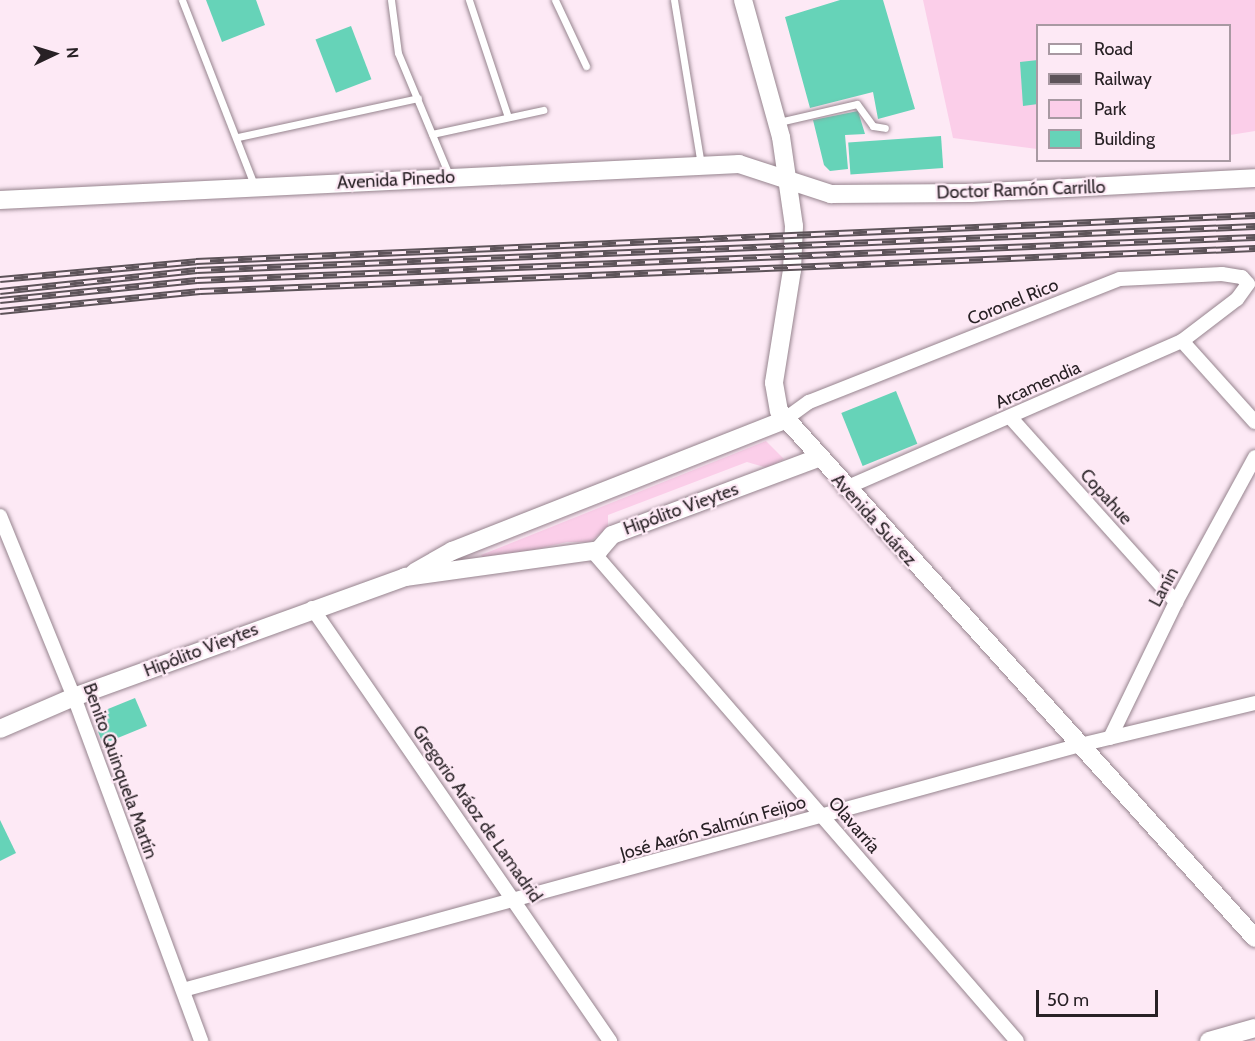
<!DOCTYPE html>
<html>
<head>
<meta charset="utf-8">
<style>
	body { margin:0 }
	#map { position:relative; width:1255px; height:1041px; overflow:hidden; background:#fde9f5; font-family:Cabin,sans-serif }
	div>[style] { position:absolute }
	.green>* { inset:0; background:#fbcee9 }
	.building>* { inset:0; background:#66d3b8; transform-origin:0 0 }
	.roads { filter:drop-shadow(0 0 2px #96848e) drop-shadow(0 0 2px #96848e) }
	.lane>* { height:7px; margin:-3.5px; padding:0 3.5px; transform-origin:3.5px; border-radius:3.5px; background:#fff }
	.street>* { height:14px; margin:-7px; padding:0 7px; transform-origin:7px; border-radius:7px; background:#fff }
	.secondary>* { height:18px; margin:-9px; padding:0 9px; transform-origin:9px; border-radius:9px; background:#fff }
	.rail>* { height:7px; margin-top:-3.5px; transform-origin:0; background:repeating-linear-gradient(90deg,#fde9f5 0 14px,#5d5359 0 28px); box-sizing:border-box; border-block:2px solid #5d5359 }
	span { translate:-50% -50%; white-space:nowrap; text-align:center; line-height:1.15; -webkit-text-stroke:4.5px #fde9f5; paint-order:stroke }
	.street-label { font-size:18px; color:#282125 }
	.legend { position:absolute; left:1036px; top:24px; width:195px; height:138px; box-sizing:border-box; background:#fde9f5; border:2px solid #a899a2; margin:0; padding:8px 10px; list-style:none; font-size:18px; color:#282125 }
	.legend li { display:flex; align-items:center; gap:12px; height:30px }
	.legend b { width:30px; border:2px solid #a899a2 }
	.north { position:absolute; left:24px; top:24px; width:60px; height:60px; -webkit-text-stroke:4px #fde9f5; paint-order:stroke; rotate:86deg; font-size:16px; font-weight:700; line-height:24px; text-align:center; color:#282125 }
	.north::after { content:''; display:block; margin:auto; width:21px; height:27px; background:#282125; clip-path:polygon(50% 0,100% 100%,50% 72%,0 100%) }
	.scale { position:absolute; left:1036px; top:990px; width:122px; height:27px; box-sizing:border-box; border:3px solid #282125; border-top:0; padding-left:8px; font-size:18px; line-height:21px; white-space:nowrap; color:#282125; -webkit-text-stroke:4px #fde9f5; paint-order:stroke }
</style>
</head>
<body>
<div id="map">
	<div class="green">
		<i style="clip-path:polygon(923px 0,1255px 0,1255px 131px,1230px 135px,1230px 26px,1038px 26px,1037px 149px,953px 138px)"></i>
		<i style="clip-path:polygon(766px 441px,784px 459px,767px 468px,747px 462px,608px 515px,608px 527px,590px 542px,567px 542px,485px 561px,481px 555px)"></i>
	</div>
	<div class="building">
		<i style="clip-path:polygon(206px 0,256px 0,265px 25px,222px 42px)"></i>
		<i style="clip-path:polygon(840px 0,883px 0,915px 109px,878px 119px,873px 92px,810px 108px,785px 17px)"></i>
		<i style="left:351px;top:26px;width:57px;height:38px;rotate:69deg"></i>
		<i style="clip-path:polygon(1038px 60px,1038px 104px,1023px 106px,1020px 62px)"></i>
		<i style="clip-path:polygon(858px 111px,865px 134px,845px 135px,848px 169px,830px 171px,824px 165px,813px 120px)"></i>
		<i style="left:941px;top:136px;width:32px;height:93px;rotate:86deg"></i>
		<i style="left:896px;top:391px;width:57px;height:59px;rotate:68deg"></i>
		<i style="clip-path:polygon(135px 698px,147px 726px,103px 744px,95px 724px,103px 711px)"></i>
		<i style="clip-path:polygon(0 820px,16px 853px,0 861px)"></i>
	</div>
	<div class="roads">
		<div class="lane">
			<i style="left:182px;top:0;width:201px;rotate:68.7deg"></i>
			<i style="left:391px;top:0;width:53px;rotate:82.5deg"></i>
			<i style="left:398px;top:53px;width:132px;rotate:67.3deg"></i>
			<i style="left:469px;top:0;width:123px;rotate:71.6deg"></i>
			<i style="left:555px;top:0;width:73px;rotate:64.8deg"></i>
			<i style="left:674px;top:0;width:167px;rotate:80.7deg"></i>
			<i style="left:779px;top:122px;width:80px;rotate:-13deg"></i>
			<i style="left:857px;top:104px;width:27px;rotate:54deg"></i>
			<i style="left:873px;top:126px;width:12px;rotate:9deg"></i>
			<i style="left:432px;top:134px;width:114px;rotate:-12.2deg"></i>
			<i style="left:238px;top:137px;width:184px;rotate:-12.2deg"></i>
		</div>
		<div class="street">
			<i style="left:1182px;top:341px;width:109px;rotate:48deg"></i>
			<i style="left:1010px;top:417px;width:249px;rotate:48.1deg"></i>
			<i style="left:784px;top:420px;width:31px;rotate:-36deg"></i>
			<i style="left:809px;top:402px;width:334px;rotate:-21.6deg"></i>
			<i style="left:1120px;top:279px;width:102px;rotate:-2.8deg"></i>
			<i style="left:1222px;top:274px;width:20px;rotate:9deg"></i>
			<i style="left:1242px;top:277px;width:9px;rotate:49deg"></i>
			<i style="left:1248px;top:284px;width:19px;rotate:126deg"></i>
			<i style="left:1237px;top:299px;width:69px;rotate:142.6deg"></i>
			<i style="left:1182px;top:341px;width:368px;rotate:156.4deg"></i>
			<i style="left:0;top:516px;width:196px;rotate:67.8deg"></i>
			<i style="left:74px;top:697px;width:367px;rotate:69.7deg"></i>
			<i style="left:593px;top:552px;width:647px;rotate:49.07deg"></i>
			<i style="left:312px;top:608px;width:526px;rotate:55.46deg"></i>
			<i style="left:1110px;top:738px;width:151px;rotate:-64.1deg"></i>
			<i style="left:1176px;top:602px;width:165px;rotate:-61.4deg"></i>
			<i style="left:183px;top:990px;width:930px;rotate:-15.28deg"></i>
			<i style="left:1080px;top:745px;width:180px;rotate:-13.5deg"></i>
		</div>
		<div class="secondary">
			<i style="left:743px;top:0;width:142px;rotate:74.5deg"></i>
			<i style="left:781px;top:137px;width:90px;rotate:81.7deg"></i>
			<i style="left:794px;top:226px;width:44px;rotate:92.6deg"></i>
			<i style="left:792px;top:270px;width:114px;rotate:99.1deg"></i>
			<i style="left:774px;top:383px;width:28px;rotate:80deg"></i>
			<i style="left:779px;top:411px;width:710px;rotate:47.91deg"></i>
			<i style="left:0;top:200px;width:740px;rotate:-2.79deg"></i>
			<i style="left:739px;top:164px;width:97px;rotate:18.1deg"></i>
			<i style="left:831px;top:194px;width:140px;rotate:-0.4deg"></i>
			<i style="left:971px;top:193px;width:284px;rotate:-3deg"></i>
			<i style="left:415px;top:572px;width:43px;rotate:-29.6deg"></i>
			<i style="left:452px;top:551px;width:357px;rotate:-21.5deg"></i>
			<i style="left:0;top:729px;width:81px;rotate:-23.4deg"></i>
			<i style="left:74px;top:697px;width:352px;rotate:-19.9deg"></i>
			<i style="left:405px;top:577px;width:196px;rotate:-7.9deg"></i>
			<i style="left:599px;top:550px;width:20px;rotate:-49deg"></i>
			<i style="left:612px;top:535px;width:220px;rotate:-20.5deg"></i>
			<i style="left:1209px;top:1041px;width:48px;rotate:-15.8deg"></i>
		</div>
	</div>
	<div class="rail">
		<i style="left:0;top:279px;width:197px;rotate:-5.2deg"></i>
		<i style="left:196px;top:261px;width:1060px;rotate:-2.49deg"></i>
		<i style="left:0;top:291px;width:198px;rotate:-6.1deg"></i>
		<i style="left:197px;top:270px;width:1059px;rotate:-2.38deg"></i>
		<i style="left:0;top:300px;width:198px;rotate:-5.8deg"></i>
		<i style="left:197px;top:280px;width:1059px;rotate:-2.33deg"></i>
		<i style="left:0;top:311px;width:201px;rotate:-5.7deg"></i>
		<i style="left:200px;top:291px;width:1056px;rotate:-2.33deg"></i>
	</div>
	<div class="street-label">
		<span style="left:396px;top:180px;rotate:-3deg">Avenida Pinedo</span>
		<span style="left:1021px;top:190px;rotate:-2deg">Doctor Ramón Carrillo</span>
		<span style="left:1013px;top:302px;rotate:-22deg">Coronel Rico</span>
		<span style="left:1038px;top:385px;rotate:-24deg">Arcamendia</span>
		<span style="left:1106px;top:497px;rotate:48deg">Copahue</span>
		<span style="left:681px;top:509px;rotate:-20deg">Hipólito Vieytes</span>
		<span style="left:874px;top:520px;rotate:48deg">Avenida Suárez</span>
		<span style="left:1164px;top:587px;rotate:-62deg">Lanín</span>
		<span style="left:201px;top:650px;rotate:-21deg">Hipólito Vieytes</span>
		<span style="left:120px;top:771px;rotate:70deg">Benito Quinquela Martín</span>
		<span style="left:477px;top:814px;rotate:55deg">Gregorio Aráoz de Lamadrid</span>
		<span style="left:854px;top:825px;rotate:49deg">Olavarría</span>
		<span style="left:713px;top:828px;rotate:-16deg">José Aarón Salmún Feijoo</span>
	</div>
	<ul class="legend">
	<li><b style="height:8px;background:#fff"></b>Road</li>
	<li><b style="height:8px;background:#5d5359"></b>Railway</li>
	<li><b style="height:16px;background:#fbcee9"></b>Park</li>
	<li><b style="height:16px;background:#66d3b8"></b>Building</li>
	</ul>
	<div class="north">N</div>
	<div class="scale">50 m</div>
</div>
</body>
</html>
